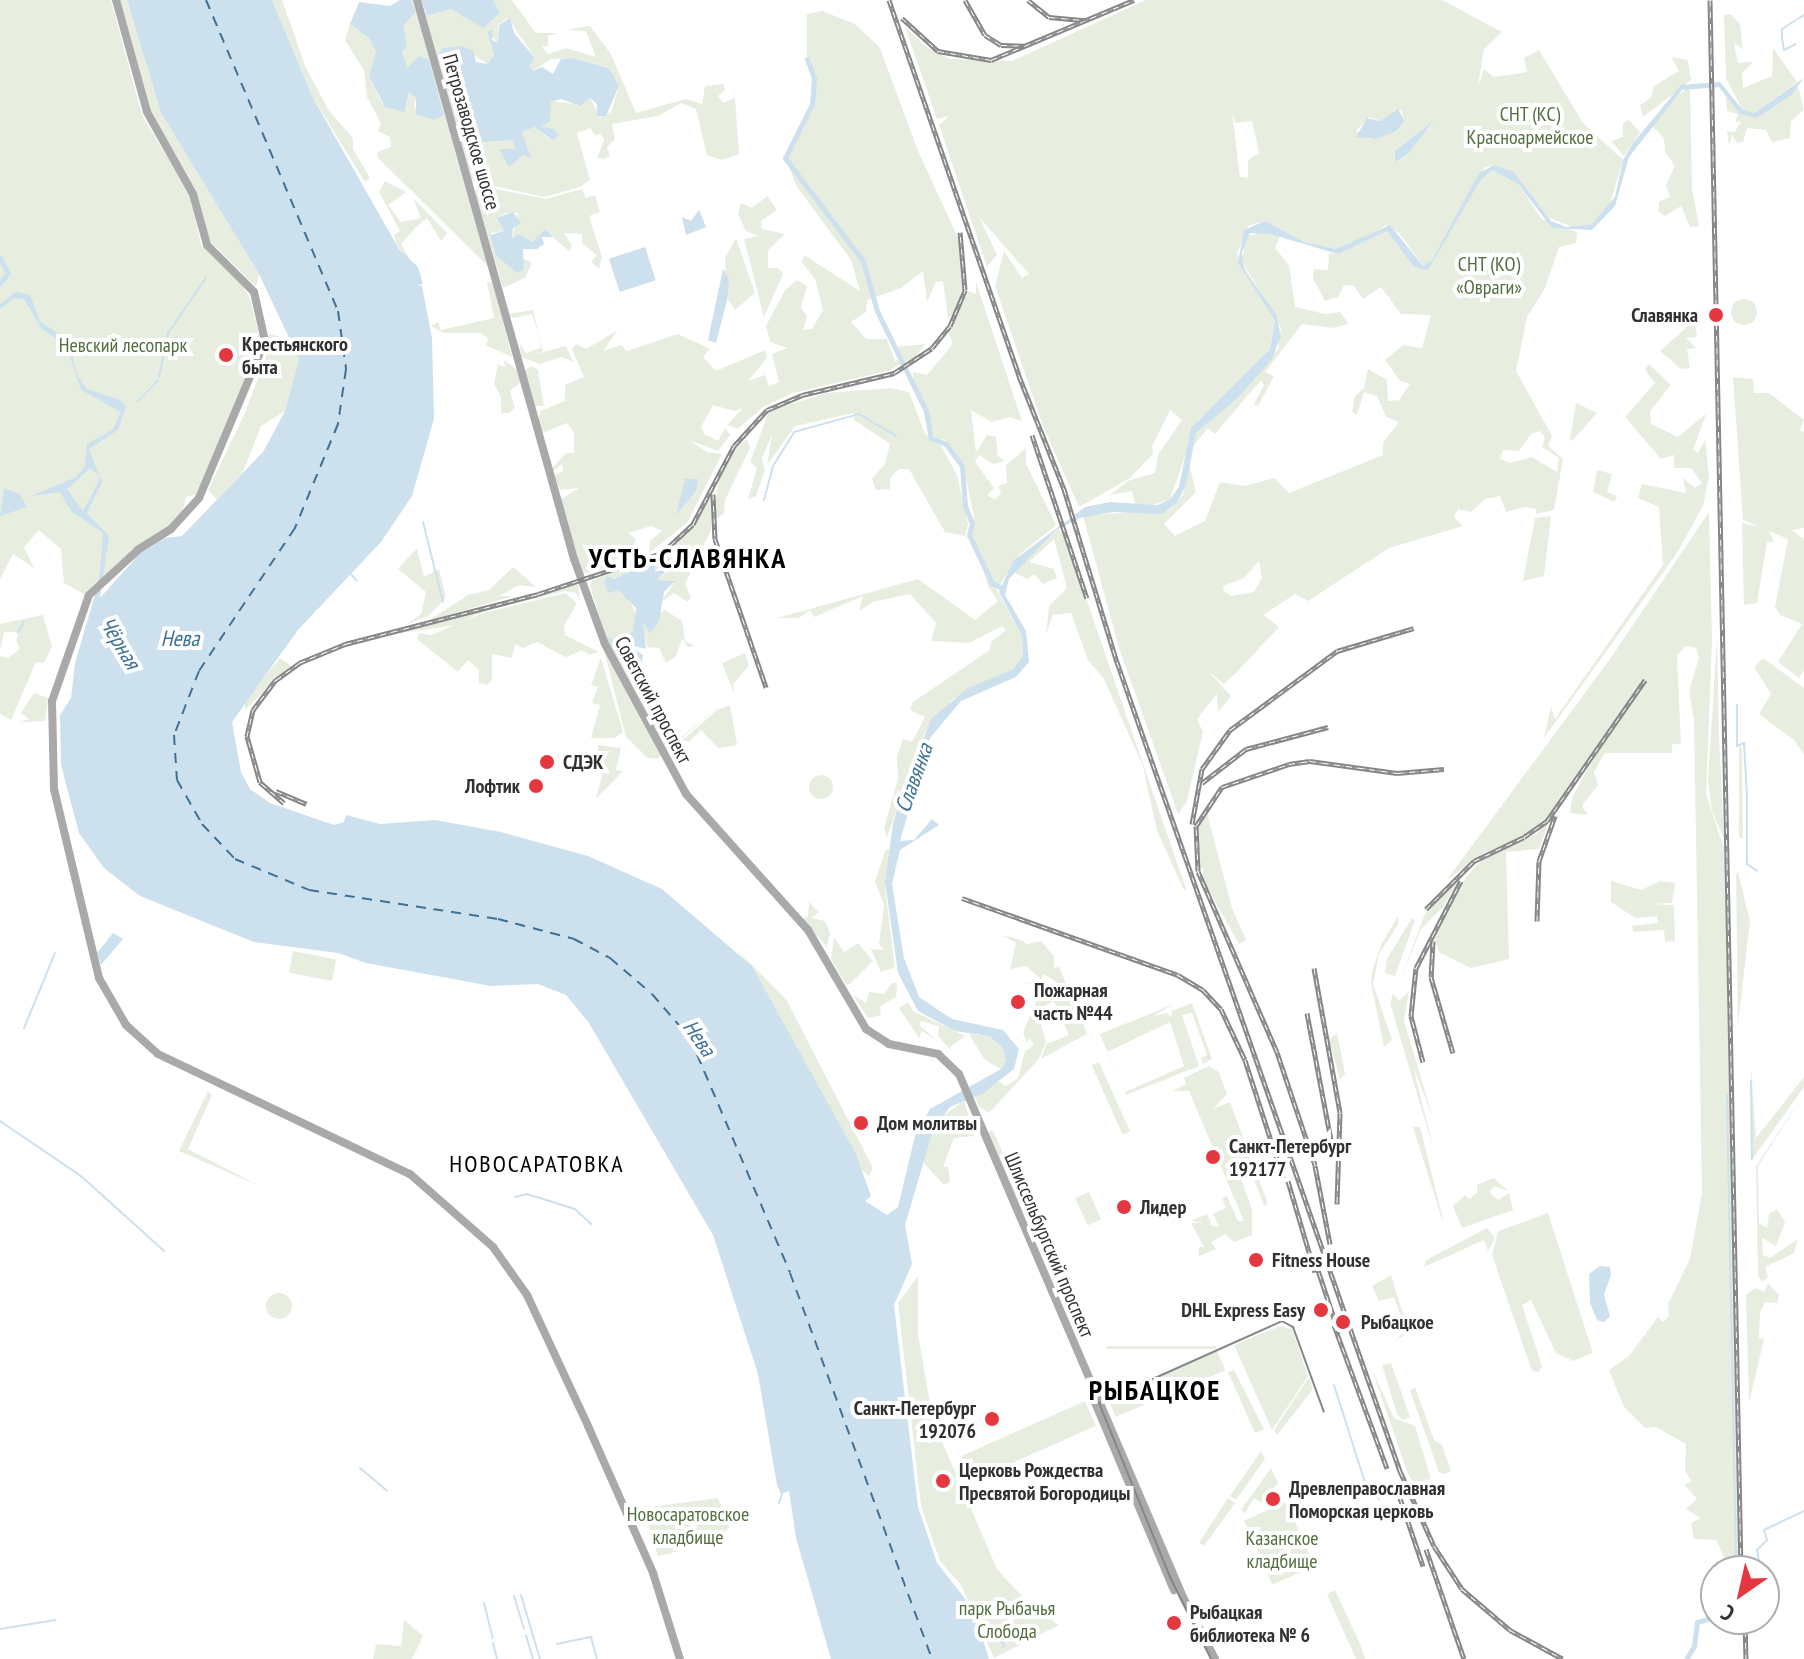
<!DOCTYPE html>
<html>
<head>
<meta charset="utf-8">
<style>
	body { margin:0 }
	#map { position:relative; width:1804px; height:1659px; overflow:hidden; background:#fff; font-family:"PT Sans Narrow",sans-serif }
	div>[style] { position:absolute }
	.green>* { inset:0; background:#e7eee0; transform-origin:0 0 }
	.round { border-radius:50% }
	.water>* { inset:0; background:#cde0ed; transform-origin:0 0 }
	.stream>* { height:2px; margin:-1px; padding:0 1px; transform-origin:1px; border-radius:1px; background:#cde0ed }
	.river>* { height:5px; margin:-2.5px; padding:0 2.5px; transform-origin:2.5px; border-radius:2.5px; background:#cde0ed }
	.ferry>* { height:2px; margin-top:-1px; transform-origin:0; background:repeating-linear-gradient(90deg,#3e7195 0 10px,transparent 0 18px) }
	.major>* { height:8px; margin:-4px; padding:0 4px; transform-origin:4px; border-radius:4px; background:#a9a9a9 }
	.tram>* { height:2px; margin:-1px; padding:0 1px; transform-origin:1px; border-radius:1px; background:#868686 }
	.rail>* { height:5px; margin-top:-2.5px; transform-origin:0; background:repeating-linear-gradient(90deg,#fff 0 6px,#868686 0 12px); box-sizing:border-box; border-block:2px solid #868686 }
	.dots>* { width:22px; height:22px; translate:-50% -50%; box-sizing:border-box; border:4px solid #fff; border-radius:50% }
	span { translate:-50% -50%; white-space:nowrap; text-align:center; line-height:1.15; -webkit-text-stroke:8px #fff; paint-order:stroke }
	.park-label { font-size:20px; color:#536e3e }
	.street-label { font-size:20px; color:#313131 }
	.poi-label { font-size:20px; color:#313131; font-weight:700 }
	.right { translate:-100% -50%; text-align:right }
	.left { translate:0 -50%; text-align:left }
	.water-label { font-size:22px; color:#3e7195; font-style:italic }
	.quarter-label { font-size:24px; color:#000; letter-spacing:2px }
	.district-label { font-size:28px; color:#000; font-weight:700; letter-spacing:2px }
	.north { position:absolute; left:1700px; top:1555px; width:80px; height:80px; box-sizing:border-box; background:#fff; border:2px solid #adadad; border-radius:50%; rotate:214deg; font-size:22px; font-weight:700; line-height:32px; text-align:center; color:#313131 }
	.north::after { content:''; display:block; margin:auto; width:28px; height:36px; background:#e53740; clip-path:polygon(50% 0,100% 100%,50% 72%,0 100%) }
</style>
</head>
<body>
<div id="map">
	<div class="green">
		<i style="clip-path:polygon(0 0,111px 0,142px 115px,191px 196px,201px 245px,238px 279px,250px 298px,261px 342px,197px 495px,186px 496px,181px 518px,132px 551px,84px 594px,64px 583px,61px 549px,39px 530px,24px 547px,34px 568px,13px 554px,0 579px)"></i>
		<i style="clip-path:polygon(118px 0,127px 0,161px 113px,259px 274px,256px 287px,207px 238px,195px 189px,151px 114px)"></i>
		<i style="clip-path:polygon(272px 0,282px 0,306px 68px,329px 111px,353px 138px,353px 149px,370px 178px,365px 182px,313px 98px)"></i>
		<i style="clip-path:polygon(411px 0,414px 0,488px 266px,368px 148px,378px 158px,377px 152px,391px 147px,390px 137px,378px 131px,381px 123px,367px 97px,364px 70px,345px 40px,350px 24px,369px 37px,376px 51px,369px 76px,382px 103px,406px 110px,409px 91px,416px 98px,414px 107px,427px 116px,444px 115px,429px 60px,408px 68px,402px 52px,407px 46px,404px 25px,416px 12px)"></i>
		<i style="clip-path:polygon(evenodd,419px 0,427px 16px,451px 9px,484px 27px,500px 13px,493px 0,512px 0,536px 33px,558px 33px,548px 36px,548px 46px,542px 47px,548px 54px,566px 48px,596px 57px,586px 31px,565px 30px,590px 26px,611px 54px,636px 113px,686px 99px,702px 104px,705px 86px,723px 84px,725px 90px,718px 96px,723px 103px,735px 98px,739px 154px,722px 160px,707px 155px,696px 109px,681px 103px,658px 116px,612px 124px,615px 139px,607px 147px,610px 156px,604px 159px,597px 158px,604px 140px,600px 133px,596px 136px,590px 128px,577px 133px,590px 180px,580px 187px,544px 197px,472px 181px,419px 0,508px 18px,535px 58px,530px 65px,533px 71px,551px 59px,572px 58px,607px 67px,619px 86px,611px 112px,600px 117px,590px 98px,579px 105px,552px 101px,540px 127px,559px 136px,551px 140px,535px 127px,522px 132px,530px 158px,523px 155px,510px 164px,499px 149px,515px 149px,513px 140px,498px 137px,465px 145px,438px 55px,443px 48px,460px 46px,487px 64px,494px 55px,487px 32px,498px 43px,498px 25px,508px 18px)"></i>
		<i style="clip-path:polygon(evenodd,1146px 0,1442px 0,1502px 32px,1484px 49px,1478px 87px,1484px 69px,1494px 77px,1527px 72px,1524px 58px,1539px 50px,1583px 123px,1623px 160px,1609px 207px,1591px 225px,1575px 228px,1545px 216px,1519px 178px,1494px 165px,1485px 167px,1432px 260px,1423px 266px,1399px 233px,1386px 225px,1353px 245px,1336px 249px,1304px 242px,1265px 221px,1248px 226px,1237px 254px,1275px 320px,1270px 349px,1238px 386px,1198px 420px,1170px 499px,1152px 505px,1135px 504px,1132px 491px,1110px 495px,1128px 481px,1155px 473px,1158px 455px,1182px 420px,1170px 410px,1152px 446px,1153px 454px,1130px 478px,1079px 507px,1043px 426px,995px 286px,1004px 251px,1022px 278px,1029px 274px,979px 217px,997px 255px,987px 267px,939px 125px,949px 116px,937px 119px,905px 27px,928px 48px,950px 59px,1012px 61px,1146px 0,1401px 110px,1405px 121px,1396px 131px,1370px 139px,1356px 131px,1369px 117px,1380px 121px,1401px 110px,1146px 0,1232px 111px,1235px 123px,1252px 121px,1259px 153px,1248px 160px,1248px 178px,1240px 177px,1232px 111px,1146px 0,1434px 120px,1409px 153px,1395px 162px,1397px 149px,1434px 120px)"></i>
		<i style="clip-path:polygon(822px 11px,855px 24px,880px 48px,918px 151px,960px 242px,964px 282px,956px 312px,948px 318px,943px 281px,936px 282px,927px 302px,923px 271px,901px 288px,867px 300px,866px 312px,851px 322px,866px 339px,887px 339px,895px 361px,901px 358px,895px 347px,925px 344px,915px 358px,887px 371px,793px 393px,763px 407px,738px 429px,727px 425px,743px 408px,734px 411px,713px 405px,701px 427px,704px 434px,718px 441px,725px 428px,730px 435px,718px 451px,689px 440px,707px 452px,722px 454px,687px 523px,649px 553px,650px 541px,662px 531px,651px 526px,628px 533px,636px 539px,631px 554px,611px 562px,612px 568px,583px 573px,560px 500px,579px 488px,560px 490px,554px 476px,563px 471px,562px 464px,553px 471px,552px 468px,566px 453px,574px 453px,574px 432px,567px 423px,543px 433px,538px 419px,541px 411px,565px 401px,565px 385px,584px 377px,572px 349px,576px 344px,586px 349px,618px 330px,603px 351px,622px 345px,626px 351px,678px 334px,710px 349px,703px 357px,716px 371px,765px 350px,767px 358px,748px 381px,765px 375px,769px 386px,779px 382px,772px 354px,787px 348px,770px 342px,766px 326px,785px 290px,797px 280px,807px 286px,801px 307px,807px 317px,803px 330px,812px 329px,823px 310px,815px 279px,802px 262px,804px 255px,860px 291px,851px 260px,797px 187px,785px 158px,804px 128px,815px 90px,807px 59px,807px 14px)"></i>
		<i style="clip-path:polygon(1730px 14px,1740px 24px,1743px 49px,1734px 43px,1738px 63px,1753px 62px,1742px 73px,1743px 88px,1772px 76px,1773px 48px,1797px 82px,1754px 113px,1742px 109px,1726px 78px,1724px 15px)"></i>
		<i style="clip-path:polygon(1671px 57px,1688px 60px,1691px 80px,1643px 117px,1640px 105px,1651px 98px,1654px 86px,1679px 71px)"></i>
		<i style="clip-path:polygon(1690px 86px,1692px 189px,1699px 226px,1690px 227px,1681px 206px,1665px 216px,1659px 212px,1659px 202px,1670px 197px,1666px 185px,1675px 166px,1665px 152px,1664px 138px,1652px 126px,1668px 103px)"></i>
		<i style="clip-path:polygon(1798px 86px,1804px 110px,1791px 121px,1790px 138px,1772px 142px,1766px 130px,1747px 128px,1743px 142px,1737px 143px,1732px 135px,1729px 146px,1727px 131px,1735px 132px,1741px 121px,1735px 122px,1738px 114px,1727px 111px,1725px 90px,1735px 108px,1757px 118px)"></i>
		<i style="clip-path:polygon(1629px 120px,1640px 132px,1624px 156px,1611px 141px,1623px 137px,1623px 123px)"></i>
		<i style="clip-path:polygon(evenodd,1492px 170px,1518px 184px,1542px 219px,1577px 232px,1576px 243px,1559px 247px,1545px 288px,1527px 317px,1516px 371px,1552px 436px,1548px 446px,1563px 459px,1554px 510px,1536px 514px,1536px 509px,1525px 507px,1506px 512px,1500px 496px,1485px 499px,1471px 512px,1458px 509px,1454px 517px,1463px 526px,1389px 548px,1308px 601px,1295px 594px,1263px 615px,1279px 627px,1237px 672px,1224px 684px,1208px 671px,1231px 696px,1218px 712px,1217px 694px,1197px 719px,1203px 732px,1187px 801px,1178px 814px,1119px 648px,1083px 516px,1171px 509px,1183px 495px,1189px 464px,1196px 492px,1164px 524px,1175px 536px,1205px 521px,1220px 482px,1245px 486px,1274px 478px,1289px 493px,1383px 455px,1383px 442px,1399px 422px,1386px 417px,1377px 396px,1364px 392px,1357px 415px,1352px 412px,1355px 396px,1364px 388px,1368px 369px,1387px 380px,1388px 401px,1399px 400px,1410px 384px,1400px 381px,1385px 360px,1403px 345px,1422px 348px,1431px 315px,1401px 314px,1381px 287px,1363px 299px,1354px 286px,1344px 285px,1338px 297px,1325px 301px,1313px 278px,1314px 269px,1328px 270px,1329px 253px,1338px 254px,1387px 231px,1414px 267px,1428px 270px,1479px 181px,1492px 170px,1540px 431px,1545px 437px,1542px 447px,1559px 458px,1557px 472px,1532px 457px,1510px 463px,1500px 459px,1503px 450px,1519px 451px,1531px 434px,1540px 431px,1492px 170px,1259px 561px,1262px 578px,1254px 592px,1231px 596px,1224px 591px,1223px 586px,1244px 578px,1259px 561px)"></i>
		<i style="clip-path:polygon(385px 181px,406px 192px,388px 205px,401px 222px,421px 218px,413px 198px,447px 233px,441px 241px,427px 218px,416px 227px,401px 244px,413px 265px,397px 245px,394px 235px,400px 231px,379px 192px)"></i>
		<i style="clip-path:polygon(477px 185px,546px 199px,582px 189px,586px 198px,595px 195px,600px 212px,589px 216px,602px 257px,599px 269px,591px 262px,597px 255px,582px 243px,582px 234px,564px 233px,572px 246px,569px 251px,545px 230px,533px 242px,512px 238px,518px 213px,505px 213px,496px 219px,504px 231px,491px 233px,496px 256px,519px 272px,521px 257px,532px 263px,525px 278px,503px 288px,475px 195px)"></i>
		<i style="clip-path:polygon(767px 196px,777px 210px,761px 221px,762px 229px,785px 234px,768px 250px,768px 268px,778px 268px,783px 274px,764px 317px,744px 239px,759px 236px,746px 231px,738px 214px,741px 203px,752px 208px)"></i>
		<i style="clip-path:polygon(1261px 232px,1280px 236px,1275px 248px,1289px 265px,1295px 307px,1325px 314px,1340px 312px,1349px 324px,1333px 328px,1302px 324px,1265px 372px,1274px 376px,1258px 406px,1254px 404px,1264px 385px,1261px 380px,1215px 434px,1208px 428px,1190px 450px,1196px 433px,1238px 398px,1278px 349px,1281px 328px,1242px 261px,1246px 237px)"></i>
		<i style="clip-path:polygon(736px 238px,755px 293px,735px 310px,726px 296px,725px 258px)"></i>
		<i style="clip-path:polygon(487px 282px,493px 283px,512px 357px,486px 345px,488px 338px,481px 333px,444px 333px,431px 326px,438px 322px,441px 330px,494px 318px)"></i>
		<i style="clip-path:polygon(976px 282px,1022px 421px,1009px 417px,992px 422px,971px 410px,976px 453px,987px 435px,996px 437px,998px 456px,1005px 461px,993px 464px,979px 455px,975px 462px,994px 488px,987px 495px,995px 500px,1001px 493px,998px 486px,1007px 483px,1006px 465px,1026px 448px,1026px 464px,1056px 525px,1019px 555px,999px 586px,993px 583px,970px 535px,974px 517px,964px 468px,945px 440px,935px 438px,913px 378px,913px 372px,927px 375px,953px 344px,948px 332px,969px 291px,976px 294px)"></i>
		<i class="round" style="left:1731px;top:299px;width:26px;height:26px"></i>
		<i style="clip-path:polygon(533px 310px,543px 351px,535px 354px,566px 346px,573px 362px,562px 357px,540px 364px,521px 357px,520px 344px,526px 353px,541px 348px,539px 335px,532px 314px,513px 318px,508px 314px)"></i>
		<i style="clip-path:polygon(1695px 320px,1697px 337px,1686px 338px,1696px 348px,1687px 349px,1690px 368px,1681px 369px,1660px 351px)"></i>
		<i style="clip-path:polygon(269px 334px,293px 340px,296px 348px,299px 359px,285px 411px,261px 426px,243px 472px,217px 500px,208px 490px,244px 415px,266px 358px)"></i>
		<i style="clip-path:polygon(504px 360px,517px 370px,521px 382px,510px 391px,515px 408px,509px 413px,501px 413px,501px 397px,494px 384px,498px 364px,505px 367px)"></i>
		<i style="clip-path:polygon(1649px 364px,1671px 385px,1650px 411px,1651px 424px,1678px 437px,1706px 414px,1693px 450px,1698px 453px,1705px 439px,1709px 476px,1703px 506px,1677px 553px,1544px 738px,1551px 707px,1555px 719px,1663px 565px,1659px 507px,1638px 498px,1642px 484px,1686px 493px,1683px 478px,1695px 488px,1702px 483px,1691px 468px,1674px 468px,1674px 455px,1661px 459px,1625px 417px,1655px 383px,1645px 370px)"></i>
		<i style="clip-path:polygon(531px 366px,538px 370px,544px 406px,535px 406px,524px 371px)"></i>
		<i style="clip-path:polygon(1733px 377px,1753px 379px,1754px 393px,1769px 393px,1804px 420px,1800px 430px,1804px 432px,1804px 528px,1791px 530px,1804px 539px,1804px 670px,1799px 678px,1778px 662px,1802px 624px,1780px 615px,1775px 607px,1788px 539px,1743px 520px)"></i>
		<i style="clip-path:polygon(891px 388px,909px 392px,925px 434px,941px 446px,957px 475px,968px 524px,965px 536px,945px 532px,909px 469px,899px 469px,890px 478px,890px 489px,876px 490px,872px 479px,885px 464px,890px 444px,854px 420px,854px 413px,795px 426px,767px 465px,772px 435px,762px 458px,765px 470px,756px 496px,748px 499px,757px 468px,750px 462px,769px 411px,826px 393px)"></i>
		<i style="clip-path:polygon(1576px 403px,1597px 413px,1572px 441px,1570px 440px)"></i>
		<i style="clip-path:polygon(747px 439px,750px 448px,725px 500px,724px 514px,712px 521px,720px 475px,733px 451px)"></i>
		<i style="clip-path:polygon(1597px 470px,1612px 474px,1607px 492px,1617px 496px,1615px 502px,1593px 492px)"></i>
		<i style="clip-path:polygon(712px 493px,711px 530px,685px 584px,691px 598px,687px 602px,674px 593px,661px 602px,674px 583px,655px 580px,667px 572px,665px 563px,655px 571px,656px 561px,614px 579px,608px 576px,604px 583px,633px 595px,629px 598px,637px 617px,633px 631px,620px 639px,607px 638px,624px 662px,629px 656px,626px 661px,641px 674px,645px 699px,668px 749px,713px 710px,666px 753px,607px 641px,590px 586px,592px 580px,660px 556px,679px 542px)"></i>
		<i style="clip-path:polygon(1709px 512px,1712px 641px,1706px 794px,1724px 848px,1725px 869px,1739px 1571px,1722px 1571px,1724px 1557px,1716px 1540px,1694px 1539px,1691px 1523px,1701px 1518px,1686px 1509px,1697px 1499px,1684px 1484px,1692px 1482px,1685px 1471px,1686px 1444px,1656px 1427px,1645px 1428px,1624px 1407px,1609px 1370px,1629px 1356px,1658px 1317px,1663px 1322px,1669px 1316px,1668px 1304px,1690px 1259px,1702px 1194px,1694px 719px,1689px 691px,1699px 658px,1696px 648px,1686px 646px,1677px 655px,1681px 744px,1672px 744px,1672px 753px,1605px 753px,1594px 772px,1598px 785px,1582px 806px,1588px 815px,1570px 813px,1572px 798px,1588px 768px,1646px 679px,1545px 820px,1524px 837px,1484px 853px,1446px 881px,1610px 659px)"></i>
		<i style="clip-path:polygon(1551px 516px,1544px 576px,1523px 581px,1535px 518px)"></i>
		<i style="clip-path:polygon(1742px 523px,1768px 529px,1774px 542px,1767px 542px,1757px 603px,1744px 605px)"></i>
		<i style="clip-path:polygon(1058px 529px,1065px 537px,1186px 889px,1184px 890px,1157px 831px,1143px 766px,1104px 679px,1088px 660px,1071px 613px,1053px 615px,1046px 634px,1049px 606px,1067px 588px,1054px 539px,1029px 562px,1054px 569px,1057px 578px,1043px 584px,1034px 574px,1028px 579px,1013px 572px)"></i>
		<i style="clip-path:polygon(417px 548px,424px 577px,439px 569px,446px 598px,428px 616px,406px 625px,421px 614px,426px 592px,398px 569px)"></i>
		<i style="clip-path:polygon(979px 557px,1022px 636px,1023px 656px,1012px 670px,953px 699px,925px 732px,887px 837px,884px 828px,898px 779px,897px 756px,903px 739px,912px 742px,925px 717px,910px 710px,913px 702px,990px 650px,991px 642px,1006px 630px,1002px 626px,969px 643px,931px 641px,936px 623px,910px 594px,873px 602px,859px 611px,863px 596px,814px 617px,810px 610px,799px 618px,777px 618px,918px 579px,975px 620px,998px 601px,988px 586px)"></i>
		<i style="clip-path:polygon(513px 567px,536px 587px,519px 585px,499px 596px,513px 596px,428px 621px,468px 595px,489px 590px)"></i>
		<i style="clip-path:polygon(578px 584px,580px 601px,576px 593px,565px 591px,484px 611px,456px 625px,386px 635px)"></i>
		<i style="clip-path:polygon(565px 593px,577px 603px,564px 626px,565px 635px,599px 652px,589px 655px,582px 650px,566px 657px,537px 642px,523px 648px,515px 644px,512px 658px,492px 654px,492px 680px,487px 685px,479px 683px,479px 670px,468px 660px,458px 672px,417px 639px,419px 633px,431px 635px,483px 613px)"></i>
		<i style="clip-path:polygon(665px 610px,682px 621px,685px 641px,695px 646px,688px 647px,682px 639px,676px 656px,666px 663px,659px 648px,647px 647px,642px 625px,645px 621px,650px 633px,657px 622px,652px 627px,648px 622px)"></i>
		<i style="clip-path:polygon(43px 615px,52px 647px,44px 663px,36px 662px,11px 720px,0 714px,0 656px,8px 658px,20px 649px,16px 640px,20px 632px,4px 632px,0 651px,0 624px)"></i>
		<i style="clip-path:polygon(1717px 639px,1719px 736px,1724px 839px,1712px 811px,1708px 780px)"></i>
		<i style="clip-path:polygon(604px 650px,661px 755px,658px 759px,648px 758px,626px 737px)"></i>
		<i style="clip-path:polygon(745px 653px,749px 666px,733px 684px,734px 693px,722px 663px)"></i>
		<i style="clip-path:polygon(280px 658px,291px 666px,245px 710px,245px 701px)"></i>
		<i style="clip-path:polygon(601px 658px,623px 732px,614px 738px,591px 738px,600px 705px,592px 703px,598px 687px,591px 685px)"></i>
		<i style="clip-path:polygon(1763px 658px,1804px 688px,1804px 755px,1795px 741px,1759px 714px,1771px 694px,1754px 667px)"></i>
		<i style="clip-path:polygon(34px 693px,48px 698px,45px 721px,20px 722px,29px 719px,21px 713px)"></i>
		<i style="clip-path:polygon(730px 705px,737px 745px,718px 748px,701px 730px,689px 742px,683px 740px,717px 710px)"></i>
		<i style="clip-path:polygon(598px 745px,621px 748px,616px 770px,623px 771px,596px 799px,604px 767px,598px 763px)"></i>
		<i style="clip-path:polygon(1739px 747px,1742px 747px,1743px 839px,1739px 837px)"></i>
		<i class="round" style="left:809px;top:775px;width:24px;height:24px"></i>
		<i style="clip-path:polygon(1206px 809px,1232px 908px,1246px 940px,1239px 944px,1202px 878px,1204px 868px,1199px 869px,1197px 832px)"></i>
		<i style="clip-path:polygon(1550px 819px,1539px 849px,1506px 852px,1509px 959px,1471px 968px,1439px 952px,1435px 940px,1440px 920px,1466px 877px,1483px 859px,1536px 834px)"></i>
		<i style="clip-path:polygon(886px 849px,890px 850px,885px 888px,895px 967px,881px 972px,871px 949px,884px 950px,879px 944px,884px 905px,875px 881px)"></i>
		<i style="clip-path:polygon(1466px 869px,1443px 907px,1421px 929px,1399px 983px,1425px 914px)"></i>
		<i style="clip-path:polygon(1738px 872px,1750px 921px,1738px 1025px,1736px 874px)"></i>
		<i style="clip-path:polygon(1660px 881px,1675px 883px,1672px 903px,1653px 904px,1674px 905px,1675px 941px,1665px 942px,1664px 930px,1633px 932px,1632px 926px,1658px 923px,1657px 916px,1635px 918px,1611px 902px,1611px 881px,1641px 890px)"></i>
		<i style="clip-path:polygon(809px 902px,819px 912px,811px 918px,825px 921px,830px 933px,827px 947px,802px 919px,808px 916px)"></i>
		<i style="clip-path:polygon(1398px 916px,1398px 925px,1379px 954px,1373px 984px,1392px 1040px,1384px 1047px,1371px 983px,1372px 971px,1382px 943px)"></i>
		<i style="clip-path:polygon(1412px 918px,1415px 920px,1395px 976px,1385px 973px,1387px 959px)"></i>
		<i style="clip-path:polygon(1002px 935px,1021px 940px,1027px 944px,1041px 941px,1054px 956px,1054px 968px,1059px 967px,1069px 990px,1044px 974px,1041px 979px,1026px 966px,1010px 969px,1016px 943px)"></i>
		<i style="clip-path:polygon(834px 937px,844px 952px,858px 943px,873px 961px,850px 984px,846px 985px,831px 959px)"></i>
		<i style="clip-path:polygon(733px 946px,786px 999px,873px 1168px,869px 1176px,860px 1169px,752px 967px)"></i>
		<i style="left:293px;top:951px;width:44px;height:22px;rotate:11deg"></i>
		<i style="clip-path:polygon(1026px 982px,1073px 998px,1087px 1034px,1041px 1059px,1046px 1044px,1069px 1035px,1054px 1001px,1036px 1010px,1046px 1041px,1039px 1059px,989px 1113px,979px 1107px,975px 1097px,998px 1081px,1006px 1086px,1018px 1078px,1025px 1051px,1034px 1045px,1029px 1038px,1027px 1044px,1023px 1032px,1041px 991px)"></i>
		<i style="clip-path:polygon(892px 983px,897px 983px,896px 997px,880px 1006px,881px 1015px,868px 1018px,853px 995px,866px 1003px,869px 992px,884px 994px)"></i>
		<i style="clip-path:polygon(1409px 991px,1404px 1021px,1433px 1118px,1413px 1066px,1434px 1151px,1390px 1003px,1393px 994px,1399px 1001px)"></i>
		<i style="clip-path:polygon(908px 1002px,913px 1011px,965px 1036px,949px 1048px,938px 1036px,939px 1026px,921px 1021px,920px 1026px,937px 1040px,922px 1031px,919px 1038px,899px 1008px)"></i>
		<i style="clip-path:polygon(evenodd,1192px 1003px,1212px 1059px,1203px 1064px,1201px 1058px,1207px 1055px,1192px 1013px,1182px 1015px,1199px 1066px,1126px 1095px,1100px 1034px,1174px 1004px,1153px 1016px,1167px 1013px,1171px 1017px,1172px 1011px,1192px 1003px,1170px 1022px,1184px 1066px,1125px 1092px,1107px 1052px,1170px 1022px)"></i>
		<i style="clip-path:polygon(1337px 1033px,1345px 1074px,1340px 1079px,1329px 1040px)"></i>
		<i style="clip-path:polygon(969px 1034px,988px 1036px,1002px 1046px,1006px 1060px,1001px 1069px,985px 1060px)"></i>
		<i style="left:1099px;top:1062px;width:76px;height:8px;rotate:66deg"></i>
		<i style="clip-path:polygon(1209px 1066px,1219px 1072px,1227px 1094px,1213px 1109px,1230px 1102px,1268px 1204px,1264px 1206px,1251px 1171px,1240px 1175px,1252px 1210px,1252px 1235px,1234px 1242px,1225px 1234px,1211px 1242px,1216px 1249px,1199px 1256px,1199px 1247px,1204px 1247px,1191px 1223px,1204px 1223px,1191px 1221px,1207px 1214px,1212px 1226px,1219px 1227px,1213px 1214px,1226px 1208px,1222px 1198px,1227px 1196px,1238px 1221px,1244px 1221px,1189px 1091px,1173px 1091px,1186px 1084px,1184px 1078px)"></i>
		<i style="clip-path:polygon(1751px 1067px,1756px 1138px,1804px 1077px,1804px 1087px,1751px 1161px)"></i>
		<i style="clip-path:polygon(208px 1091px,212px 1095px,188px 1149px,260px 1186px,179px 1151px)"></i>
		<i style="clip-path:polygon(1804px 1094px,1758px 1166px,1759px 1223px,1767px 1228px,1769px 1214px,1777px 1209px,1785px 1222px,1776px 1246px,1762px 1238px,1763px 1255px,1770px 1258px,1798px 1239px,1794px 1253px,1765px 1267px,1768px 1277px,1762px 1282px,1758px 1276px,1756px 1166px)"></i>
		<i style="clip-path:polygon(964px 1101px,974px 1136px,954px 1138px,943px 1167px,948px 1167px,950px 1182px,944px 1185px,922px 1161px,937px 1120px)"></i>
		<i style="clip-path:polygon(1413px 1127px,1420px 1127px,1443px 1219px,1442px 1219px)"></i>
		<i style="clip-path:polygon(992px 1130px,995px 1135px,1027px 1211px,1021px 1214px,986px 1133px)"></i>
		<i style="clip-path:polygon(1494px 1178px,1508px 1191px,1495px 1186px,1489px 1192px,1498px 1200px,1509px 1193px,1513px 1210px,1462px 1228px,1453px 1206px,1465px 1195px,1469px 1199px,1477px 1193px,1477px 1185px)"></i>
		<i style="left:1089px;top:1192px;width:30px;height:15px;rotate:66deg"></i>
		<i style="clip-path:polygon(1548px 1213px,1593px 1353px,1573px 1361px,1556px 1353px,1531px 1300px,1522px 1305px,1542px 1366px,1539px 1372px,1532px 1371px,1492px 1255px,1498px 1231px)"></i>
		<i style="clip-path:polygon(1487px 1228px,1495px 1238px,1488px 1251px,1484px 1240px,1424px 1267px,1426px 1260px)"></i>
		<i style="clip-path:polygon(1391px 1275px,1409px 1334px,1395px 1340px,1406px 1331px,1394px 1297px,1379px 1301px,1372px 1286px)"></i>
		<i style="clip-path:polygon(918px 1276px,918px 1334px,933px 1421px,997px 1569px,1030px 1605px,1059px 1625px,994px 1658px,961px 1585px,940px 1561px,921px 1506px,898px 1303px)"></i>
		<i style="clip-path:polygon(1768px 1283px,1779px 1295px,1777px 1303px,1765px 1302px,1760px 1313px,1759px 1338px,1764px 1339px,1749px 1403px,1746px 1295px,1755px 1288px,1764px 1292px)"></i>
		<i class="round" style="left:266px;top:1293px;width:26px;height:26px"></i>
		<i style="clip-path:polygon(1280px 1326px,1292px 1329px,1308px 1376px,1272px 1430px,1234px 1345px)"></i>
		<i style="left:1216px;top:1346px;width:3px;height:110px;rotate:90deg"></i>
		<i style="left:1217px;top:1351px;width:21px;height:119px;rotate:67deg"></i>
		<i style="clip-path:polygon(1391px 1363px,1410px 1417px,1403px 1420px,1397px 1414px,1382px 1365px)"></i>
		<i style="clip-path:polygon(1371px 1367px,1394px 1418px,1415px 1426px,1431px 1479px,1414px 1483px,1408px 1474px)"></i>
		<i style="clip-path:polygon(1234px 1370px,1264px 1429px,1255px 1433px,1228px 1372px)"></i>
		<i style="clip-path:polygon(1309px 1377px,1313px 1389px,1277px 1435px,1274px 1430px)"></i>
		<i style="clip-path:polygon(1415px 1387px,1434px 1440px,1442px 1445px,1451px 1471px,1445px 1474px,1439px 1472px,1410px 1391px)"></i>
		<i style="left:1085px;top:1401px;width:27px;height:135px;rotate:66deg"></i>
		<i style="clip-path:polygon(1261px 1451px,1265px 1459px,1236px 1500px,1230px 1496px)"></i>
		<i style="clip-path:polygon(1271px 1468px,1278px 1483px,1262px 1503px,1254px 1498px,1245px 1513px,1241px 1510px)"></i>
		<i style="clip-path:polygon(718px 1498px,730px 1528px,701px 1546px,658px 1556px,643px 1508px)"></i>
		<i style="clip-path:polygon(1228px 1498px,1235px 1503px,1204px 1546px,1199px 1543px)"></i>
		<i style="left:1286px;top:1502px;width:70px;height:46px;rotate:66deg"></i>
		<i style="clip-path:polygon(1335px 1590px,1360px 1644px,1365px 1659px,1356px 1659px,1327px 1594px)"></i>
		<i style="clip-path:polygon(404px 1620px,423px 1636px,412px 1659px,373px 1659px,376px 1644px,401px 1646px)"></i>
	</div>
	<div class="water">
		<i style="clip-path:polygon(evenodd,127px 0,272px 0,313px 98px,399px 249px,418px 267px,423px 284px,418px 285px,422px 286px,432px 338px,434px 419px,412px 496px,381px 542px,298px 630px,232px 722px,241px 772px,250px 789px,270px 803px,334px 825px,344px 822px,346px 815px,380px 824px,435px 820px,501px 832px,588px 856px,662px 889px,752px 966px,856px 1154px,871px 1196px,865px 1201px,887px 1215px,898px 1207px,915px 1136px,930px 1109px,1001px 1069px,1006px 1060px,1002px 1046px,988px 1036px,955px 1031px,918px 1011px,898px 973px,885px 882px,893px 824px,905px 783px,932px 718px,968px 688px,1012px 670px,1023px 656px,1022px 636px,999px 592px,1013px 561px,1085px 507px,1110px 502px,1158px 505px,1170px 499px,1179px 487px,1191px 428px,1270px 349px,1275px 320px,1238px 263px,1244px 230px,1265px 221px,1304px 242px,1336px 249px,1390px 225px,1423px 266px,1432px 260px,1479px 173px,1494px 165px,1514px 172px,1551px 221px,1566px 227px,1591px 225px,1615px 197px,1623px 160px,1633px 143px,1681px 85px,1720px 82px,1742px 109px,1754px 113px,1804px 78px,1791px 95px,1757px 118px,1740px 114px,1719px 87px,1682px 90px,1629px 157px,1615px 206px,1592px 230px,1552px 228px,1518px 184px,1492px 170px,1480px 181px,1428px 270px,1414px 267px,1387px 231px,1338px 254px,1270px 234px,1250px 233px,1242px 252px,1244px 270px,1276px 314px,1281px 336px,1272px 359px,1238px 398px,1196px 433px,1186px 485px,1177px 503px,1162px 514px,1114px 512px,1079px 518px,1055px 531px,1009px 579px,1005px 595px,1026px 631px,1029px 662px,1016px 677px,961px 701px,930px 738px,900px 841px,914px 840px,932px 819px,939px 825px,900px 850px,892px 884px,904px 958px,919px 997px,952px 1019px,1003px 1030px,1019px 1049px,1014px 1069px,982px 1094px,950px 1107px,934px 1127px,905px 1225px,912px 1264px,894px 1305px,918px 1507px,937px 1563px,974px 1610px,989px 1659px,831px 1659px,796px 1538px,789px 1491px,781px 1494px,777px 1485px,758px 1374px,713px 1235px,589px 1023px,566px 995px,538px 984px,491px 986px,366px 963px,338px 953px,254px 942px,140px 896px,104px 868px,79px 833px,61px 765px,60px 715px,71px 698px,75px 663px,99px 581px,103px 533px,71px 511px,60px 492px,31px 496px,76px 477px,85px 466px,87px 444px,112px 430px,121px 412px,81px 390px,67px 347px,41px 328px,24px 299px,15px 298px,0 309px,0 304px,16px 292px,30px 295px,40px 321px,69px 341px,77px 375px,87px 389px,120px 400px,126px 407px,118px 430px,89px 449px,102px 482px,87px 513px,109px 536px,100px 598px,143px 550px,165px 538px,182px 536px,263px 452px,285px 411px,299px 359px,259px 274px,161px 113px,127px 0,89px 469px,99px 474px,99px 481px,83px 511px,67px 489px,89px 469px)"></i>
		<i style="clip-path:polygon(400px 0,411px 0,416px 12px,404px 25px,407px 46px,402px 52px,408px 68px,419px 56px,429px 60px,444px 115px,434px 120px,416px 114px,416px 98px,409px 92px,405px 112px,385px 107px,369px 76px,376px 51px,369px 38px,350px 24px,359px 2px,390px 6px)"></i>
		<i style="clip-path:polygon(421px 0,493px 0,500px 13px,483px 28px,451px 9px,427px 16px)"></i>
		<i style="clip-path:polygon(510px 18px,514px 33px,535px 58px,530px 65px,533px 71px,542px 67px,553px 74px,561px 59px,572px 58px,609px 68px,619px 86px,606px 116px,597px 116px,597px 104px,590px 98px,580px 106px,561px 99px,551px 102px,550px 121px,540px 127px,554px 129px,559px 136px,552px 140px,535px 127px,522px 132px,531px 158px,523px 155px,509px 167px,499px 149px,515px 149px,513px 140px,463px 143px,438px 55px,443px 48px,460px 46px,473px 50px,476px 62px,487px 64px,494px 55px,487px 31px,493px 30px,492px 40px,498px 43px,499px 25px)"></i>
		<i style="clip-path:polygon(1398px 109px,1405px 121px,1396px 131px,1377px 139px,1356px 137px,1367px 118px,1380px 121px)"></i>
		<i style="clip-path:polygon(1434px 120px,1409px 153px,1395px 162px,1395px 151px)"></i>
		<i style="clip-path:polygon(699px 210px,706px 227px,686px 235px,682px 217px,691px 221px)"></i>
		<i style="clip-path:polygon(513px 212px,521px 223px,513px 228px,512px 238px,519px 234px,533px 242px,545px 229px,553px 237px,542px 237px,544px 244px,537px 249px,523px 249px,524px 269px,518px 273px,496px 256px,490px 235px,504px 231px,496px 218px)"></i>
		<i style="left:645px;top:247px;width:35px;height:38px;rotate:72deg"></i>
		<i style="clip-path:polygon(723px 269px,729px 279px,727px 300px,716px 343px,708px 340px)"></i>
		<i style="clip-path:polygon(685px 479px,698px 479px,696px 491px,676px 515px)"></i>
		<i style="clip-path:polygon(4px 488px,19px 494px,27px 507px,0 516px)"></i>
		<i style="clip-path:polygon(665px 559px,670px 559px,670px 568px,656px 580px,675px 581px,664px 592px,659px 621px,650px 634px,643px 622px,646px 649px,634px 646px,631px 635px,623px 642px,626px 654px,634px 649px,643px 655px,640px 674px,634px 663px,625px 664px,629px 656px,621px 662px,607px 638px,620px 639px,633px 631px,636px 608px,618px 590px,609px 593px,604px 583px,607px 576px,614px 579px,656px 560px,655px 571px,660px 571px)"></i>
		<i style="clip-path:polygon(113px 933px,123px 939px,101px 965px,97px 953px)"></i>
		<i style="clip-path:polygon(1600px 1266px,1610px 1267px,1611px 1275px,1604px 1295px,1610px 1316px,1604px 1322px,1597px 1320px,1590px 1303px,1589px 1274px)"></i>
	</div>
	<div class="stream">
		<i style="left:1798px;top:19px;width:7px;rotate:-34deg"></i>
		<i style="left:1796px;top:20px;width:17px;rotate:147deg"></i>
		<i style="left:1782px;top:29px;width:9px;rotate:90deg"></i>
		<i style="left:1782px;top:38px;width:12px;rotate:81deg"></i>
		<i style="left:1784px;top:50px;width:13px;rotate:-27deg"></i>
		<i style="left:159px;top:377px;width:45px;rotate:-78.4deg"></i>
		<i style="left:168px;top:333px;width:67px;rotate:-55.4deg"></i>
		<i style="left:138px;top:401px;width:29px;rotate:-46deg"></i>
		<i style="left:764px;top:500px;width:35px;rotate:-75deg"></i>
		<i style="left:773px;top:466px;width:40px;rotate:-58deg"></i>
		<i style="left:794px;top:432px;width:67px;rotate:-15.5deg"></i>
		<i style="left:859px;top:414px;width:43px;rotate:30.7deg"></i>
		<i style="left:423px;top:522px;width:82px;rotate:76deg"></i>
		<i style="left:351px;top:574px;width:9px;rotate:49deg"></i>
		<i style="left:18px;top:633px;width:13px;rotate:-63deg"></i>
		<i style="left:1737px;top:705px;width:41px;rotate:90deg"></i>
		<i style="left:1737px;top:746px;width:8px;rotate:-23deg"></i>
		<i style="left:1744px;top:743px;width:54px;rotate:86.8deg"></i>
		<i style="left:1747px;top:797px;width:67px;rotate:90deg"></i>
		<i style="left:1747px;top:864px;width:12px;rotate:35deg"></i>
		<i style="left:24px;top:1028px;width:81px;rotate:-67.5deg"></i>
		<i style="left:1751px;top:1081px;width:78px;rotate:89.3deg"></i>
		<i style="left:1727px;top:1095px;width:476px;rotate:88.9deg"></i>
		<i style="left:0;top:1121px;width:98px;rotate:34.2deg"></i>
		<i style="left:81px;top:1176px;width:112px;rotate:42.1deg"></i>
		<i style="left:515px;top:1197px;width:12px;rotate:-14deg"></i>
		<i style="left:527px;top:1194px;width:50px;rotate:17.4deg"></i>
		<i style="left:575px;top:1209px;width:22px;rotate:43deg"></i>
		<i style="left:1334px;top:1385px;width:112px;rotate:72.4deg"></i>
		<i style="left:1368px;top:1492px;width:13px;rotate:32deg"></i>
		<i style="left:360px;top:1468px;width:35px;rotate:40deg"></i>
		<i style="left:779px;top:1503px;width:9px;rotate:-72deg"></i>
		<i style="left:1761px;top:1571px;width:21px;rotate:-101deg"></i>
		<i style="left:1757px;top:1550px;width:14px;rotate:-45deg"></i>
		<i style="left:1767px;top:1540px;width:10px;rotate:-107deg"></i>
		<i style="left:1764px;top:1530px;width:44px;rotate:-25.4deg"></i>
		<i style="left:521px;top:1595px;width:67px;rotate:73.5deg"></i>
		<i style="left:514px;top:1596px;width:34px;rotate:73deg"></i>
		<i style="left:484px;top:1603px;width:36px;rotate:76deg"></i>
		<i style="left:988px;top:1621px;width:30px;rotate:57deg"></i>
		<i style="left:0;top:1629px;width:56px;rotate:-9.3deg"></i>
		<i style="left:526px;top:1635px;width:25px;rotate:74deg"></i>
		<i style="left:493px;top:1643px;width:16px;rotate:76deg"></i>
		<i style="left:557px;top:1644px;width:35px;rotate:-12deg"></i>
		<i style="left:591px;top:1637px;width:23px;rotate:75deg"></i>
	</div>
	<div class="river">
		<i style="left:807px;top:59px;width:20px;rotate:70deg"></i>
		<i style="left:814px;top:78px;width:26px;rotate:94deg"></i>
		<i style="left:812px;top:104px;width:60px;rotate:116.6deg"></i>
		<i style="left:785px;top:158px;width:129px;rotate:52.9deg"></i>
		<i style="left:863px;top:261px;width:52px;rotate:74.4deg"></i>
		<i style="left:877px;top:311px;width:111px;rotate:63.9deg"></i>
		<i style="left:926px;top:411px;width:27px;rotate:80deg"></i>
		<i style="left:931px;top:438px;width:16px;rotate:22deg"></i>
		<i style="left:946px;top:444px;width:27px;rotate:54deg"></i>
		<i style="left:962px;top:466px;width:40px;rotate:85.7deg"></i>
		<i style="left:965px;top:506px;width:18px;rotate:68deg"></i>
		<i style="left:972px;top:523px;width:12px;rotate:104deg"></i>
		<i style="left:969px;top:535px;width:53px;rotate:64.4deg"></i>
		<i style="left:992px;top:583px;width:11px;rotate:27deg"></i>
		<i style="left:0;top:258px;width:17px;rotate:62deg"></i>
		<i style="left:8px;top:273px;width:13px;rotate:129deg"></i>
		<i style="left:1686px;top:1659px;width:15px;rotate:-58deg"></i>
		<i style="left:1694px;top:1646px;width:24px;rotate:-83deg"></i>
		<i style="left:1697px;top:1622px;width:20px;rotate:-15deg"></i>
	</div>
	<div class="ferry">
		<i style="left:206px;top:0;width:338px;rotate:67deg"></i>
		<i style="left:338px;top:311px;width:59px;rotate:82.1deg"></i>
		<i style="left:346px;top:369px;width:56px;rotate:98.3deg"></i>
		<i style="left:338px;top:424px;width:113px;rotate:112.5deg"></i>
		<i style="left:295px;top:528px;width:172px;rotate:123.9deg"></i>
		<i style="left:199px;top:671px;width:69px;rotate:111.3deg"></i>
		<i style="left:174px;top:735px;width:45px;rotate:86.2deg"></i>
		<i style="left:177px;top:780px;width:51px;rotate:60.4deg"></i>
		<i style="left:202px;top:824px;width:48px;rotate:46.7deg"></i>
		<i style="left:235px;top:859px;width:80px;rotate:22.7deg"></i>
		<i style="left:309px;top:890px;width:191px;rotate:8.7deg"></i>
		<i style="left:498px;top:919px;width:79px;rotate:14.7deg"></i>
		<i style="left:574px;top:939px;width:41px;rotate:27.8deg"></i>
		<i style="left:610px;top:958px;width:55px;rotate:40.6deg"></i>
		<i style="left:652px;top:994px;width:58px;rotate:49.2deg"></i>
		<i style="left:690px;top:1038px;width:255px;rotate:66.9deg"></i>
		<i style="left:790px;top:1273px;width:411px;rotate:69.8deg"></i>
	</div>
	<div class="major">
		<i style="left:116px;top:0;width:116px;rotate:74.5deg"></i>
		<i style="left:147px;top:112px;width:94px;rotate:60.7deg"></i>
		<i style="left:193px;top:194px;width:53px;rotate:74.6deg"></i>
		<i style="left:207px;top:245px;width:66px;rotate:45deg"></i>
		<i style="left:254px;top:292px;width:50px;rotate:77.3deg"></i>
		<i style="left:265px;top:341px;width:170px;rotate:112.8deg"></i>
		<i style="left:199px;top:498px;width:42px;rotate:132.1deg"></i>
		<i style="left:171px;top:529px;width:39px;rotate:148deg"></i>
		<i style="left:138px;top:550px;width:67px;rotate:137.4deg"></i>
		<i style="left:89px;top:595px;width:112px;rotate:109.2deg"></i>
		<i style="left:52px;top:701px;width:88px;rotate:88.7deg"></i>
		<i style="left:54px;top:789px;width:194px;rotate:76.6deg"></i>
		<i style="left:99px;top:978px;width:54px;rotate:60.1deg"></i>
		<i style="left:126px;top:1025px;width:43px;rotate:42.2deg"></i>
		<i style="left:158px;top:1054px;width:279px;rotate:25.5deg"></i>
		<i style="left:410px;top:1174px;width:111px;rotate:41.3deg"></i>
		<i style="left:493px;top:1247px;width:59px;rotate:54.7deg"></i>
		<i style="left:527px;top:1295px;width:145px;rotate:65deg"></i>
		<i style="left:588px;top:1426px;width:161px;rotate:66.1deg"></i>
		<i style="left:653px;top:1573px;width:90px;rotate:72.6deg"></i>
		<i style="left:417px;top:0;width:581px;rotate:74.31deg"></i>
		<i style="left:574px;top:559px;width:90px;rotate:70deg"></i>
		<i style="left:605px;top:644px;width:170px;rotate:61.6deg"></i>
		<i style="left:686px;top:794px;width:183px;rotate:48.1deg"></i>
		<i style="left:808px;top:930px;width:115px;rotate:59.6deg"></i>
		<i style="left:866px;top:1029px;width:27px;rotate:33deg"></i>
		<i style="left:889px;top:1044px;width:50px;rotate:11.5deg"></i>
		<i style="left:938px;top:1054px;width:29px;rotate:44deg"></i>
		<i style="left:959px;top:1074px;width:569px;rotate:66.81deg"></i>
		<i style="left:1183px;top:1597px;width:70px;rotate:62.7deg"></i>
		<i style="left:1091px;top:1393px;width:214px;rotate:67.2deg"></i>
	</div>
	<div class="tram">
		<i style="left:1211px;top:1659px;width:92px;rotate:-116.6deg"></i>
		<i style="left:1170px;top:1577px;width:188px;rotate:-112.2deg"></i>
		<i style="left:1099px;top:1403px;width:201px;rotate:-24.1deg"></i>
		<i style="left:1282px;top:1321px;width:13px;rotate:29deg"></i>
		<i style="left:1293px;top:1327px;width:90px;rotate:70deg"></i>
	</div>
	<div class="rail">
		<i style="left:889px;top:0;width:398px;rotate:70.9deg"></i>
		<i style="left:1019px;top:376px;width:122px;rotate:68.3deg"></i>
		<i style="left:1064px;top:489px;width:181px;rotate:73deg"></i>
		<i style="left:1117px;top:662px;width:857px;rotate:70.72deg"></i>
		<i style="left:1400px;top:1471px;width:82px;rotate:65.6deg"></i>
		<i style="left:1434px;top:1546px;width:51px;rotate:56.9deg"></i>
		<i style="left:1462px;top:1589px;width:63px;rotate:40.5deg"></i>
		<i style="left:1510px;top:1630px;width:60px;rotate:28.7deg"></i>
		<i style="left:965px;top:0;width:40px;rotate:60.3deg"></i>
		<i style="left:985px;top:35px;width:19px;rotate:32deg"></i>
		<i style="left:1001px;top:45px;width:24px;rotate:2deg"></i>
		<i style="left:1028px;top:0;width:27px;rotate:39deg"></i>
		<i style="left:1049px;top:17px;width:36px;rotate:5deg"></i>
		<i style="left:1710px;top:0;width:1571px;rotate:88.87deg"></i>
		<i style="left:902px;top:18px;width:49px;rotate:42.5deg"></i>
		<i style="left:938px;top:51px;width:54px;rotate:9.6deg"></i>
		<i style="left:991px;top:60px;width:155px;rotate:-22.8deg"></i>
		<i style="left:1032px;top:435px;width:172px;rotate:71.4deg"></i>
		<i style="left:713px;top:494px;width:45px;rotate:87.5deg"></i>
		<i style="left:715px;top:539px;width:157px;rotate:71deg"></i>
		<i style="left:1202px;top:783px;width:56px;rotate:-37.7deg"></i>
		<i style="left:1246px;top:749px;width:85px;rotate:-15deg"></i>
		<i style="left:276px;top:791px;width:33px;rotate:23deg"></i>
		<i style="left:284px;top:803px;width:32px;rotate:-139deg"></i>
		<i style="left:260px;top:782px;width:48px;rotate:-105.8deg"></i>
		<i style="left:247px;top:736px;width:27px;rotate:-77deg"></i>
		<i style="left:253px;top:710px;width:38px;rotate:-53deg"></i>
		<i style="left:276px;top:680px;width:29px;rotate:-36deg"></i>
		<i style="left:299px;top:663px;width:50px;rotate:-22.4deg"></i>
		<i style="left:345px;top:644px;width:199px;rotate:-14.5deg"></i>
		<i style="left:538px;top:594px;width:131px;rotate:-18.3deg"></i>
		<i style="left:662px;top:553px;width:42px;rotate:-43.1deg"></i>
		<i style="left:693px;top:524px;width:88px;rotate:-62.3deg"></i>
		<i style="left:734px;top:446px;width:49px;rotate:-47.5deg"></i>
		<i style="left:767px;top:410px;width:38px;rotate:-23deg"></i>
		<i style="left:802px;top:395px;width:95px;rotate:-13.4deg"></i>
		<i style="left:894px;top:373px;width:45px;rotate:-33.3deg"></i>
		<i style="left:932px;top:348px;width:28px;rotate:-51deg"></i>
		<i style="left:950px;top:326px;width:39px;rotate:-67deg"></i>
		<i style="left:965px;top:290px;width:58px;rotate:-94.9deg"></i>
		<i style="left:1192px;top:824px;width:56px;rotate:-79.7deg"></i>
		<i style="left:1202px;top:769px;width:48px;rotate:-54.3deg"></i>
		<i style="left:1230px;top:730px;width:133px;rotate:-36.4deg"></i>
		<i style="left:1337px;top:651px;width:80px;rotate:-16.6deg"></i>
		<i style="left:962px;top:898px;width:229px;rotate:19.6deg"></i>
		<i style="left:1178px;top:975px;width:29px;rotate:31deg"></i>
		<i style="left:1203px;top:990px;width:26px;rotate:47deg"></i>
		<i style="left:1221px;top:1009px;width:56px;rotate:64.8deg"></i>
		<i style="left:1245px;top:1060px;width:124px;rotate:72.1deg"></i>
		<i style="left:1426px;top:909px;width:68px;rotate:-45deg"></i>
		<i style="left:1474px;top:861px;width:55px;rotate:-25.6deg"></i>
		<i style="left:1524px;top:837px;width:28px;rotate:-35deg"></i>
		<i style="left:1547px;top:821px;width:172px;rotate:-55.2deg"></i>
		<i style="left:1537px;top:921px;width:60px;rotate:-88.1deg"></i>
		<i style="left:1539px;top:861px;width:48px;rotate:-70.4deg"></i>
		<i style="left:1433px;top:941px;width:36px;rotate:93deg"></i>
		<i style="left:1431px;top:977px;width:79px;rotate:73.9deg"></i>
		<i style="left:1314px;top:968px;width:147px;rotate:79.8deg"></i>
		<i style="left:1340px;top:1113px;width:91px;rotate:91.9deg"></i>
		<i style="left:1307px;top:1013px;width:140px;rotate:79.3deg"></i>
		<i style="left:1423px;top:1062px;width:48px;rotate:-104.6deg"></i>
		<i style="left:1411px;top:1016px;width:48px;rotate:-84.1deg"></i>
		<i style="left:1416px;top:968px;width:98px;rotate:-62.7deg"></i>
		<i style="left:1288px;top:1181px;width:95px;rotate:73.5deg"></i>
		<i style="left:1330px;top:1244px;width:80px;rotate:-100.8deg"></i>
		<i style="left:1315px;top:1165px;width:119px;rotate:-108.6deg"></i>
		<i style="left:1277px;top:1052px;width:197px;rotate:-113.6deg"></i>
		<i style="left:1198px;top:871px;width:45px;rotate:-92.5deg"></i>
		<i style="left:1196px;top:826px;width:47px;rotate:-56.3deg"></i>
		<i style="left:1222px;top:787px;width:71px;rotate:-18.9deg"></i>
		<i style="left:1289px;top:764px;width:21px;rotate:-8deg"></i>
		<i style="left:1310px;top:761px;width:88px;rotate:7.9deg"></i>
		<i style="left:1397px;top:773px;width:47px;rotate:-4.9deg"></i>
		<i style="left:1315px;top:1261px;width:76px;rotate:71.6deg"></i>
		<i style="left:1334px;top:1325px;width:153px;rotate:69.7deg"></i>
		<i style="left:1400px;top:1498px;width:72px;rotate:71.3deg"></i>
		<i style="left:1426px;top:1549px;width:116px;rotate:70.9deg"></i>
		<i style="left:1745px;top:1619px;width:40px;rotate:88.6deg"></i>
	</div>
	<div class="dots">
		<i style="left:1716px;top:315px;background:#e53740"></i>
		<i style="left:226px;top:355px;background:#e53740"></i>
		<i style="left:547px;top:762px;background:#e53740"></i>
		<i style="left:536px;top:786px;background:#e53740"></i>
		<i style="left:1018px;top:1002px;background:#e53740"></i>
		<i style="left:861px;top:1123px;background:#e53740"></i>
		<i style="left:1213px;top:1157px;background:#e53740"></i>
		<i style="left:1124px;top:1207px;background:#e53740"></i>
		<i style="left:1256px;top:1260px;background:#e53740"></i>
		<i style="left:1321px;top:1310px;background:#e53740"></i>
		<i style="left:1343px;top:1322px;background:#e53740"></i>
		<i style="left:992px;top:1419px;background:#e53740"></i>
		<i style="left:943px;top:1481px;background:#e53740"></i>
		<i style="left:1273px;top:1499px;background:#e53740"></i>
		<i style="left:1174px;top:1623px;background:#e53740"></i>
	</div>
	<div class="park-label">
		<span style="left:1530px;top:126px">СНТ (КС)<br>Красноармейское</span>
		<span style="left:1489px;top:276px">СНТ (КО)<br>«Овраги»</span>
		<span style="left:123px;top:345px">Невский лесопарк</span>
		<span style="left:688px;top:1526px">Новосаратовское<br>кладбище</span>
		<span style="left:1282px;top:1550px">Казанское<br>кладбище</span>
		<span style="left:1007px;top:1620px">парк Рыбачья<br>Слобода</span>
	</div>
	<div class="street-label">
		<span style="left:471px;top:132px;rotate:74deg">Петрозаводское шоссе</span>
		<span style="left:653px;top:700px;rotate:62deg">Советский проспект</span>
		<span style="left:1049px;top:1245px;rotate:67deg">Шлиссельбургский проспект</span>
	</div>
	<div class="poi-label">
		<span class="right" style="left:1698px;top:315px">Славянка</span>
		<span class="left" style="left:242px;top:356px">Крестьянского<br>быта</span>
		<span class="left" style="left:563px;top:762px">СДЭК</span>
		<span class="right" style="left:520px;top:786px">Лофтик</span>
		<span class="left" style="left:1034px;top:1002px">Пожарная<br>часть №44</span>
		<span class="left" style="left:877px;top:1123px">Дом молитвы</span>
		<span class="left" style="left:1229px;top:1158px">Санкт-Петербург<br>192177</span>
		<span class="left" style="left:1140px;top:1207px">Лидер</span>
		<span class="left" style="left:1272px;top:1260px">Fitness House</span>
		<span class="right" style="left:1305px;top:1310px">DHL Express Easy</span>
		<span class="left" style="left:1361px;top:1322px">Рыбацкое</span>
		<span class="right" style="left:976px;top:1420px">Санкт-Петербург<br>192076</span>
		<span class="left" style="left:959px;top:1482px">Церковь Рождества<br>Пресвятой Богородицы</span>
		<span class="left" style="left:1289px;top:1500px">Древлеправославная<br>Поморская церковь</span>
		<span class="left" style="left:1190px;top:1624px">Рыбацкая<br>библиотека № 6</span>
	</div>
	<div class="water-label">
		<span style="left:180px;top:639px">Нева</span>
		<span style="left:120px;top:643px;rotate:59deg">Чёрная</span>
		<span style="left:914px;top:778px;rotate:-70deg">Славянка</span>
		<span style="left:699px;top:1038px;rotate:55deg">Нева</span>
	</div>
	<div class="quarter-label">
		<span style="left:537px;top:1164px">НОВОСАРАТОВКА</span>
	</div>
	<div class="district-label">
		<span style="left:688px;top:558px">УСТЬ-СЛАВЯНКА</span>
		<span style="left:1155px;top:1390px">РЫБАЦКОЕ</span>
	</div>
	<div class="north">С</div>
</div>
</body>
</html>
